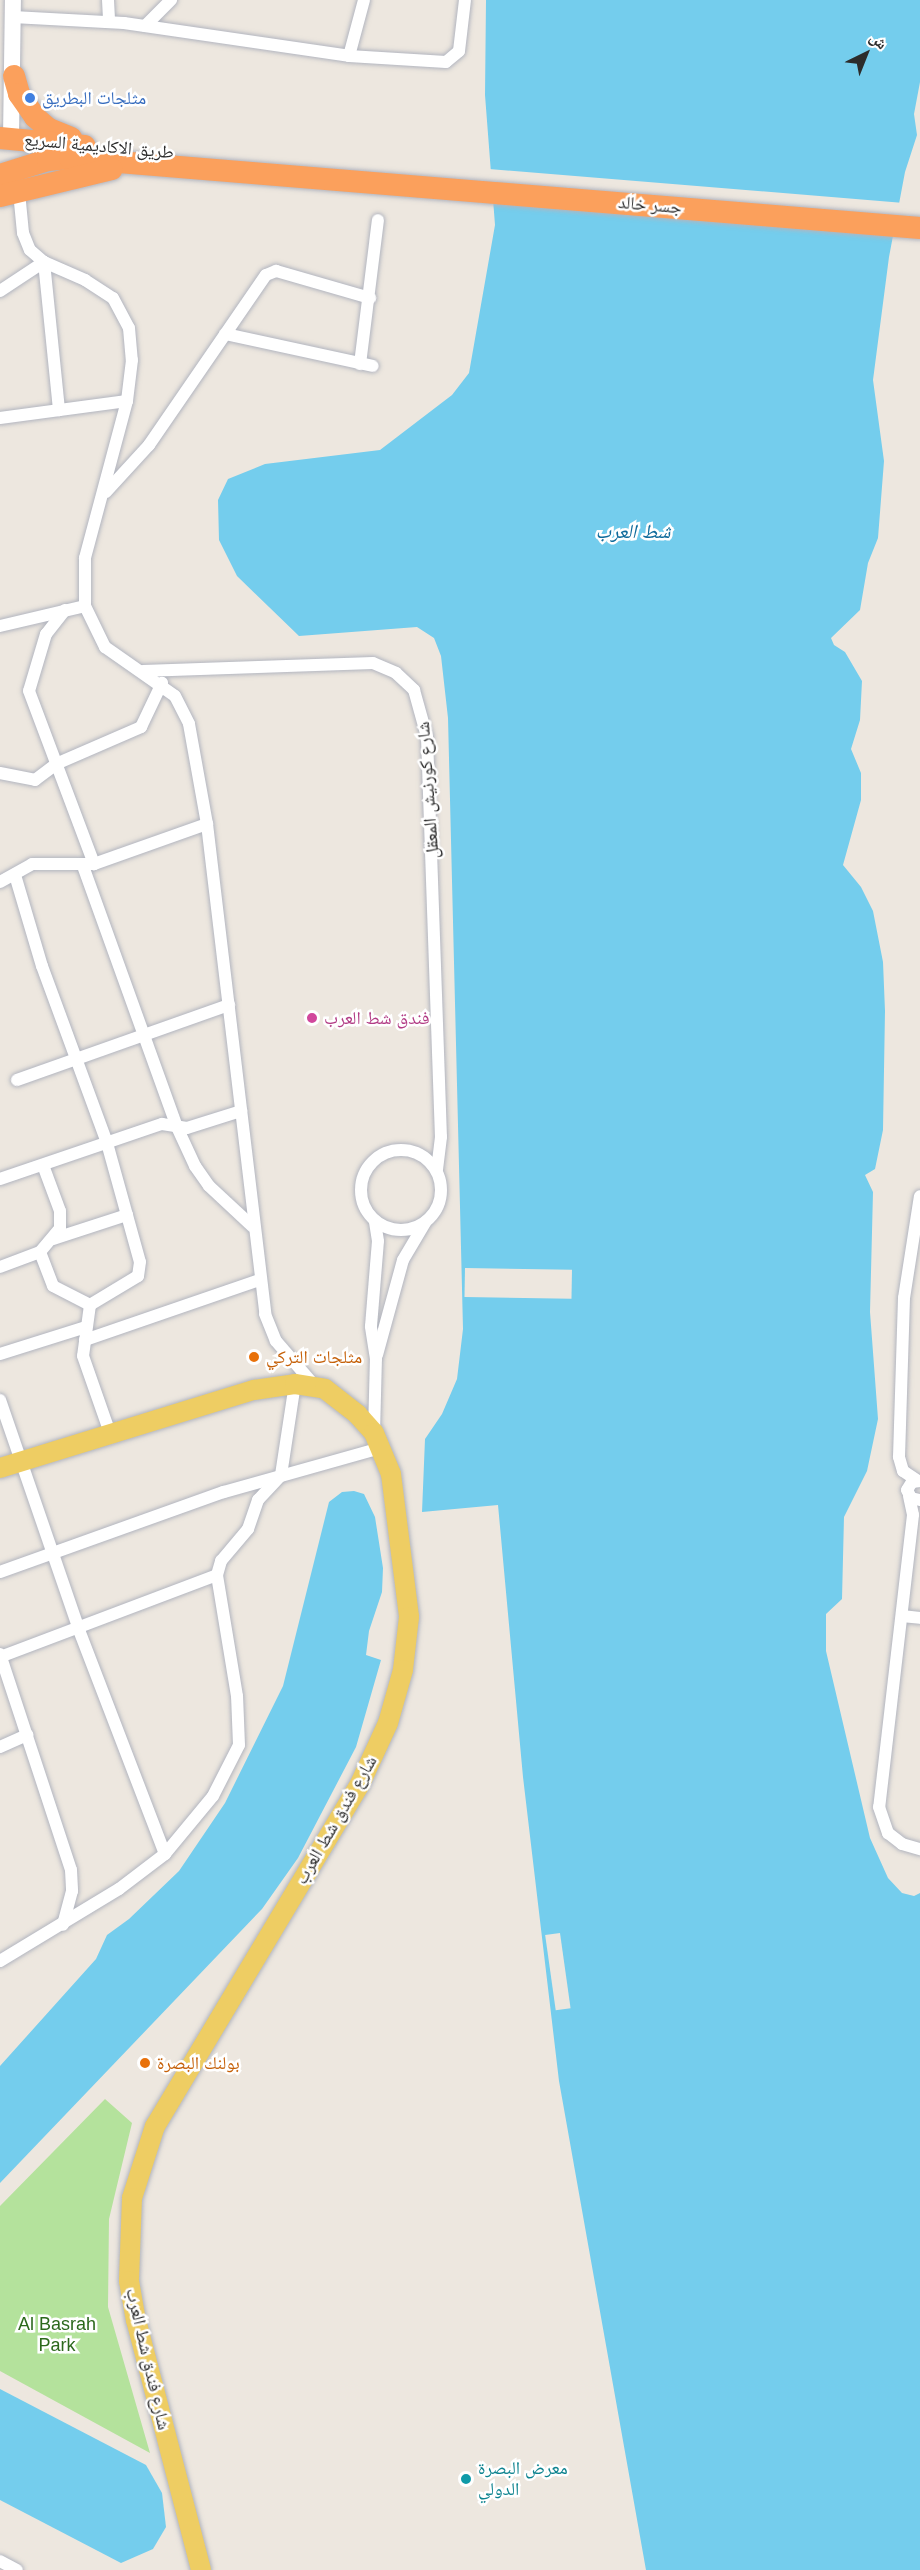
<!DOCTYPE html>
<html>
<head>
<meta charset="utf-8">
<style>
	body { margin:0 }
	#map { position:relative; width:920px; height:2570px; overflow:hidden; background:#ede7df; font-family:Helvetica,"Noto Naskh Arabic",sans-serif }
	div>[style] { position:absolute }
	.green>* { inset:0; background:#b4e29c }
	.water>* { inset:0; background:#74cded }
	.pier>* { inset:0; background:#ede7df; transform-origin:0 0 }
	.roads { filter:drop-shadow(0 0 2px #b2b5bf) drop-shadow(0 0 2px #b2b5bf) }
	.street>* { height:12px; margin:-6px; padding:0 6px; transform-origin:6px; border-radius:6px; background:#fff }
	.street>.ring { margin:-6px; padding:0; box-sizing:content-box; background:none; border:12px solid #fff; border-radius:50% }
	.secondary>* { height:16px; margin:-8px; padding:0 8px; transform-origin:8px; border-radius:8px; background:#fff }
	.primary>* { height:20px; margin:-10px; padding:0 10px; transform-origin:10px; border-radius:10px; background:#eecd63 }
	.highway>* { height:22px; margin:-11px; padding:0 11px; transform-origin:11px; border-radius:11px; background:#fba05c }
	.dots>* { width:16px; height:16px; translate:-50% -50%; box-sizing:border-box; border:3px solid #fff; border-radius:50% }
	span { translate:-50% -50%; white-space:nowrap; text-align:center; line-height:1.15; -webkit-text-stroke:5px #fff; paint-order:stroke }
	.shop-label { font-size:18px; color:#366cbe }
	.left { translate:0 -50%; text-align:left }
	.street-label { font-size:18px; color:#2c2c2c }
	.hotel-label { font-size:18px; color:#b23c85 }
	.food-label { font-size:18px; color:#c56008 }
	.park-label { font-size:18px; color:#2c691c }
	.culture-label { font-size:18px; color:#0d838f }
	.water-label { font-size:20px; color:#106c9c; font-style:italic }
	.north { position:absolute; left:836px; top:24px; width:60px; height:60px; -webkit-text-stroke:4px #fff; paint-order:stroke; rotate:43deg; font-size:16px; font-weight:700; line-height:24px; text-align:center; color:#2c2c2c }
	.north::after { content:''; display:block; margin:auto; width:21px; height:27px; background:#2c2c2c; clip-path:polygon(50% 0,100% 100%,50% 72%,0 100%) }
</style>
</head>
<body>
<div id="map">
	<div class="green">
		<i style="clip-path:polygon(105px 2099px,132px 2123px,109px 2219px,108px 2307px,150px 2453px,0 2371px,0 2206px)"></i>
	</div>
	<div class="water">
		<i style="clip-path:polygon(486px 0,920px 0,920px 82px,914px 114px,917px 135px,905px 172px,889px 257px,873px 380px,884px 461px,878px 538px,868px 563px,860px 610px,831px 638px,834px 645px,845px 652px,862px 681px,860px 720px,851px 749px,861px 773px,861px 800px,843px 865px,861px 887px,873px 911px,883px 962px,885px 1011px,883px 1130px,875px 1169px,865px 1175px,873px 1192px,870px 1312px,878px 1419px,867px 1471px,844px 1517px,842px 1599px,826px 1614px,826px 1651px,870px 1838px,888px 1878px,902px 1893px,914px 1896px,920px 1893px,920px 2570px,646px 2570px,559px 2081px,523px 1777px,498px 1505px,422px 1512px,425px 1439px,442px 1414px,457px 1379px,463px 1329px,448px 718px,441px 656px,434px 638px,417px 627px,299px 636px,237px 576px,219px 540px,218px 500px,228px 479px,265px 464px,380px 450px,452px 395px,469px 373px,495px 225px,485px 95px)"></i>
		<i style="clip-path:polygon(354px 1491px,364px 1494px,375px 1517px,383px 1568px,382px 1592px,369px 1631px,366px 1655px,381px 1660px,356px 1747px,298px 1858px,262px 1909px,0 2183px,0 2066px,96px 1959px,107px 1935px,129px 1919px,179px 1871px,225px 1803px,283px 1686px,329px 1502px,342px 1492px)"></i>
		<i style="clip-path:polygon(0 2389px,146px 2465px,162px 2493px,166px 2527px,153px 2549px,121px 2563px,0 2500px)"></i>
	</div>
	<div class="pier">
		<i style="clip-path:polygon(489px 169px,904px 203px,897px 235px,491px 182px)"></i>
		<i style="left:465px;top:1268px;width:107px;height:29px;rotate:1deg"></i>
		<i style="left:560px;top:1933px;width:76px;height:15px;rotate:82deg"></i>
	</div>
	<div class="roads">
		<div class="street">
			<i style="left:108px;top:0;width:22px;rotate:87deg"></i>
			<i style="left:13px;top:17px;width:111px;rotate:3.1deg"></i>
			<i style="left:124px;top:23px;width:227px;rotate:8.3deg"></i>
			<i style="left:349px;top:56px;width:97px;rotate:3.5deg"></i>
			<i style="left:446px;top:62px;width:17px;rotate:-40deg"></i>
			<i style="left:459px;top:51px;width:51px;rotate:-83.3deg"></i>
			<i style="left:145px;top:26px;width:37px;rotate:-45deg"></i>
			<i style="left:349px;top:56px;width:58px;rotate:-75deg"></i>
			<i style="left:19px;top:192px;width:41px;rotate:84.4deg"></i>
			<i style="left:23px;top:233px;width:18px;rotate:68deg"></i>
			<i style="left:30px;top:250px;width:18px;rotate:41deg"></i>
			<i style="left:44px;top:262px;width:45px;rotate:23.7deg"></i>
			<i style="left:85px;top:280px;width:33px;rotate:33deg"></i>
			<i style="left:113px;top:298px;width:34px;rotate:62deg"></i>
			<i style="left:129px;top:328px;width:32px;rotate:85deg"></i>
			<i style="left:132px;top:360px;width:41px;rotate:97deg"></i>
			<i style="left:127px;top:401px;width:163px;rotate:105deg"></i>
			<i style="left:85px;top:558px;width:48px;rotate:90deg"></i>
			<i style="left:85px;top:606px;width:46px;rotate:64deg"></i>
			<i style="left:105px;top:647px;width:85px;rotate:35deg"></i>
			<i style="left:175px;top:696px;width:31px;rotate:63deg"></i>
			<i style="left:189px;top:724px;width:102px;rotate:79.8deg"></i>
			<i style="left:207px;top:824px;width:493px;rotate:83.2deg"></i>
			<i style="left:265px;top:1314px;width:29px;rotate:68deg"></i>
			<i style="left:276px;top:1341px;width:58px;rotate:49.2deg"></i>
			<i style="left:44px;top:262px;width:149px;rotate:84.2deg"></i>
			<i style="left:0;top:291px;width:53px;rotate:-33.4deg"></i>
			<i style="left:225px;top:334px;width:151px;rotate:12.2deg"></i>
			<i style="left:360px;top:364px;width:145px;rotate:-82.9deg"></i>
			<i style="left:0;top:418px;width:128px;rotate:-7.6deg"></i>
			<i style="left:106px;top:492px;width:64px;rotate:-47.5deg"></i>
			<i style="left:149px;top:445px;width:206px;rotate:-55.5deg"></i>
			<i style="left:266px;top:275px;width:11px;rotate:-22deg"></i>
			<i style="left:276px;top:271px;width:98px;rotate:16deg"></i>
			<i style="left:65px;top:610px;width:31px;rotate:128deg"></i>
			<i style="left:46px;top:634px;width:59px;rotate:106.6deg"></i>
			<i style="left:29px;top:691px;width:185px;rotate:69.4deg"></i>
			<i style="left:0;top:626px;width:87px;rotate:-13.2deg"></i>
			<i style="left:143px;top:671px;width:230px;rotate:-2deg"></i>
			<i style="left:373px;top:663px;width:25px;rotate:23deg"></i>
			<i style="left:396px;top:673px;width:25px;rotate:43deg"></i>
			<i style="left:414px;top:690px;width:49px;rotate:74.5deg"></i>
			<i style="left:427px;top:737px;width:400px;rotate:88deg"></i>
			<i style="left:441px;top:1137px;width:34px;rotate:97deg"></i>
			<i style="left:0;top:773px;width:36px;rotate:11deg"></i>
			<i style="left:35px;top:780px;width:26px;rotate:-37deg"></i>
			<i style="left:56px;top:764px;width:93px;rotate:-23.5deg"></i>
			<i style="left:141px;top:727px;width:49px;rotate:-64.5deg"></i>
			<i style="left:83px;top:866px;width:277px;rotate:70.2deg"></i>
			<i style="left:177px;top:1127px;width:43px;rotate:65.2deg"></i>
			<i style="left:195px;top:1166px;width:24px;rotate:55deg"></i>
			<i style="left:209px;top:1186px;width:59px;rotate:42.9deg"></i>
			<i style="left:15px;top:875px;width:95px;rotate:73.5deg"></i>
			<i style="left:42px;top:966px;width:189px;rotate:69.8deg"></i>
			<i style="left:107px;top:1143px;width:123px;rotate:74.5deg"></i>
			<i style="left:140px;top:1262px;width:14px;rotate:98deg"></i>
			<i style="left:138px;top:1276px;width:56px;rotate:148.9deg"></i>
			<i style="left:90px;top:1305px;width:51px;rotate:97.8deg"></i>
			<i style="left:83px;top:1356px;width:82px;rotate:70.7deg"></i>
			<i style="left:0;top:882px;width:37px;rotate:-29deg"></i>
			<i style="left:32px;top:864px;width:62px"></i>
			<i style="left:94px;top:864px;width:120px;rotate:-19.5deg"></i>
			<i style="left:17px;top:1080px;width:225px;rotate:-19.5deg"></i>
			<i class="ring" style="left:361px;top:1150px;width:68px;height:68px"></i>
			<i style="left:0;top:1179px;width:171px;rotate:-18.8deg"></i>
			<i style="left:162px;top:1124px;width:25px;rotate:9deg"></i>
			<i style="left:187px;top:1128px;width:57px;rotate:-17.5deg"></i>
			<i style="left:53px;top:1239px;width:78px;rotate:-18deg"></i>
			<i style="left:40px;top:1252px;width:36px;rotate:69deg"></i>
			<i style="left:53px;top:1286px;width:42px;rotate:27.2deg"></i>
			<i style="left:0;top:1267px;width:43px;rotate:-20.6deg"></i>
			<i style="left:40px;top:1252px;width:31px;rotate:-50deg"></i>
			<i style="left:60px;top:1228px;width:17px;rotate:-90deg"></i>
			<i style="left:60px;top:1211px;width:49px;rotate:-110.3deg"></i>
			<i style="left:85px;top:1340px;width:184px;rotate:-19deg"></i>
			<i style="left:0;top:1354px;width:90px;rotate:-17.4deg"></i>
			<i style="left:377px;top:1355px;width:98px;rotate:-74.7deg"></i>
			<i style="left:403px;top:1260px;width:43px;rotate:-59.3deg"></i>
			<i style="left:0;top:1400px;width:243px;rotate:71deg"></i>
			<i style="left:79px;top:1630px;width:240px;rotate:69deg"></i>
			<i style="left:374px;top:1433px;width:74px;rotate:-88.5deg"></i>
			<i style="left:376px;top:1359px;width:33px;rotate:-99deg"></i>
			<i style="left:371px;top:1326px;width:85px;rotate:-85.3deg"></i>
			<i style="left:378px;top:1241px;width:20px;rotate:-99deg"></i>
			<i style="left:918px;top:1481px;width:18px;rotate:-146deg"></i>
			<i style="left:903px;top:1471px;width:15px;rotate:-106deg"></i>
			<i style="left:899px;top:1457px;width:159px;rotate:-88.2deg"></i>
			<i style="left:904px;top:1298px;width:103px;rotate:-81.1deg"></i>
			<i style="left:920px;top:1481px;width:8px;rotate:173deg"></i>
			<i style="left:912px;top:1482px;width:9px;rotate:122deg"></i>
			<i style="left:907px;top:1490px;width:9px;rotate:63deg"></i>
			<i style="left:911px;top:1498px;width:9px;rotate:13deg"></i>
			<i style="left:909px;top:1496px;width:19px;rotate:78deg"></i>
			<i style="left:913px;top:1515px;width:294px;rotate:96.6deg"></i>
			<i style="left:879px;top:1807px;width:28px;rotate:71deg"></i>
			<i style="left:888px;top:1833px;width:18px;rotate:38deg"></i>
			<i style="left:902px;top:1844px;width:19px;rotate:16deg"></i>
			<i style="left:0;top:1572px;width:238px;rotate:-19.7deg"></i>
			<i style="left:224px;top:1492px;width:163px;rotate:-15.7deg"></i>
			<i style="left:902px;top:1616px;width:18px;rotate:6deg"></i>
			<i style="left:0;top:1654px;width:227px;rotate:71.8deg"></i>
			<i style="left:71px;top:1870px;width:21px;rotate:87deg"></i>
			<i style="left:72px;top:1891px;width:35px;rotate:105deg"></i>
			<i style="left:0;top:1657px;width:232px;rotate:-20.7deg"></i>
			<i style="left:0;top:1747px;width:30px;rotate:-24deg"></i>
			<i style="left:0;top:1961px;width:139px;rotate:-31.2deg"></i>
			<i style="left:119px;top:1889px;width:58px;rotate:-37.3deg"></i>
			<i style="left:165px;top:1854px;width:75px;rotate:-50.4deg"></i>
			<i style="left:213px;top:1796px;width:57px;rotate:-63deg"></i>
			<i style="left:239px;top:1745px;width:49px;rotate:-92.3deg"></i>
			<i style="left:237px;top:1696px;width:123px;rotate:-99.4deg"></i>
			<i style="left:217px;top:1575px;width:15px;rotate:-74deg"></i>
			<i style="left:221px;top:1561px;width:42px;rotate:-49.8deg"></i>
			<i style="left:248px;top:1529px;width:31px;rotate:-71deg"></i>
			<i style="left:258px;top:1500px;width:34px;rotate:-47deg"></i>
			<i style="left:281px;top:1475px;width:92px;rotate:-81.3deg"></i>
			<i style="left:0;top:2561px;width:19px;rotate:28deg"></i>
		</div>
		<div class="secondary">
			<i style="left:11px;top:138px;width:138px;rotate:-89.2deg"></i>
		</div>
		<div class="primary">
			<i style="left:0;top:1468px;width:266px;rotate:-17.1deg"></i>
			<i style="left:254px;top:1390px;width:41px;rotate:-8.3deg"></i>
			<i style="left:295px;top:1384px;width:30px;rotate:9deg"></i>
			<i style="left:325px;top:1389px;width:41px;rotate:38deg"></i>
			<i style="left:357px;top:1414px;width:25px;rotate:48deg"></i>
			<i style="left:374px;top:1433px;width:44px;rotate:67.5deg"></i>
			<i style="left:391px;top:1474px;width:144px;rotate:82.8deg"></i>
			<i style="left:409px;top:1617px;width:53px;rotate:96.5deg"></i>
			<i style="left:403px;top:1670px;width:55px;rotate:105.8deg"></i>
			<i style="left:388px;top:1723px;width:67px;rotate:114.7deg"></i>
			<i style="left:360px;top:1784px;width:399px;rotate:120.9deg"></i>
			<i style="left:155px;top:2126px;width:76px;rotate:107.7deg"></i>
			<i style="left:132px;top:2198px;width:83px;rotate:92.1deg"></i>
			<i style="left:129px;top:2281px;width:40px;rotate:80deg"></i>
			<i style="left:136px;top:2320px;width:258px;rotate:75.4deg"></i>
		</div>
		<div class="highway">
			<i style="left:14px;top:76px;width:19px;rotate:74deg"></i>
			<i style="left:19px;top:94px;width:28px;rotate:55deg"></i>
			<i style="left:35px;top:117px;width:18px;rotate:41deg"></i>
			<i style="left:49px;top:129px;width:24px;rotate:22deg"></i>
			<i style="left:0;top:138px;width:85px;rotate:5.4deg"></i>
			<i style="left:0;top:175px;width:50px;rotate:-17.4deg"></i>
			<i style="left:48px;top:160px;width:22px;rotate:-5deg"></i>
			<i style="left:70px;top:158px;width:853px;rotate:4.71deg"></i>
			<i style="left:0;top:196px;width:115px;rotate:-13.6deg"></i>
		</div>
	</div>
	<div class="dots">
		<i style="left:30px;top:98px;background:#3f7fe0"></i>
		<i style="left:312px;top:1018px;background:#d1479c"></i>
		<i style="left:254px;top:1357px;background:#e8710a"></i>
		<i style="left:145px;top:2063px;background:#e8710a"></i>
		<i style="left:466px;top:2479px;background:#0f9aa8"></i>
	</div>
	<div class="shop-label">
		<span class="left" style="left:42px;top:98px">مثلجات البطريق</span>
	</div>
	<div class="street-label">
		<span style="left:99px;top:146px;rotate:5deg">طريق الاكاديمية السريع</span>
		<span style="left:650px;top:205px;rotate:5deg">جسر خالد</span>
		<span style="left:428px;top:790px;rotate:-94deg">شارع كورنيش المعقل</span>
		<span style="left:336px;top:1820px;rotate:-60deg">شارع فندق شط العرب</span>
		<span style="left:148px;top:2359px;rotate:77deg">شارع فندق شط العرب</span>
	</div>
	<div class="hotel-label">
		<span class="left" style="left:324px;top:1018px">فندق شط العرب</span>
	</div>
	<div class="food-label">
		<span class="left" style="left:266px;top:1357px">مثلجات التركي</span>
		<span class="left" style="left:157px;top:2063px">بولنك البصرة</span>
	</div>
	<div class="park-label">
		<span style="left:57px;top:2335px">Al Basrah<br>Park</span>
	</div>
	<div class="culture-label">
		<span class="left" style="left:478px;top:2479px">معرض البصرة<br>الدولي</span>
	</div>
	<div class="water-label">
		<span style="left:633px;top:531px">شط العرب</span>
	</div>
	<div class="north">ش</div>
</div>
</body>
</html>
